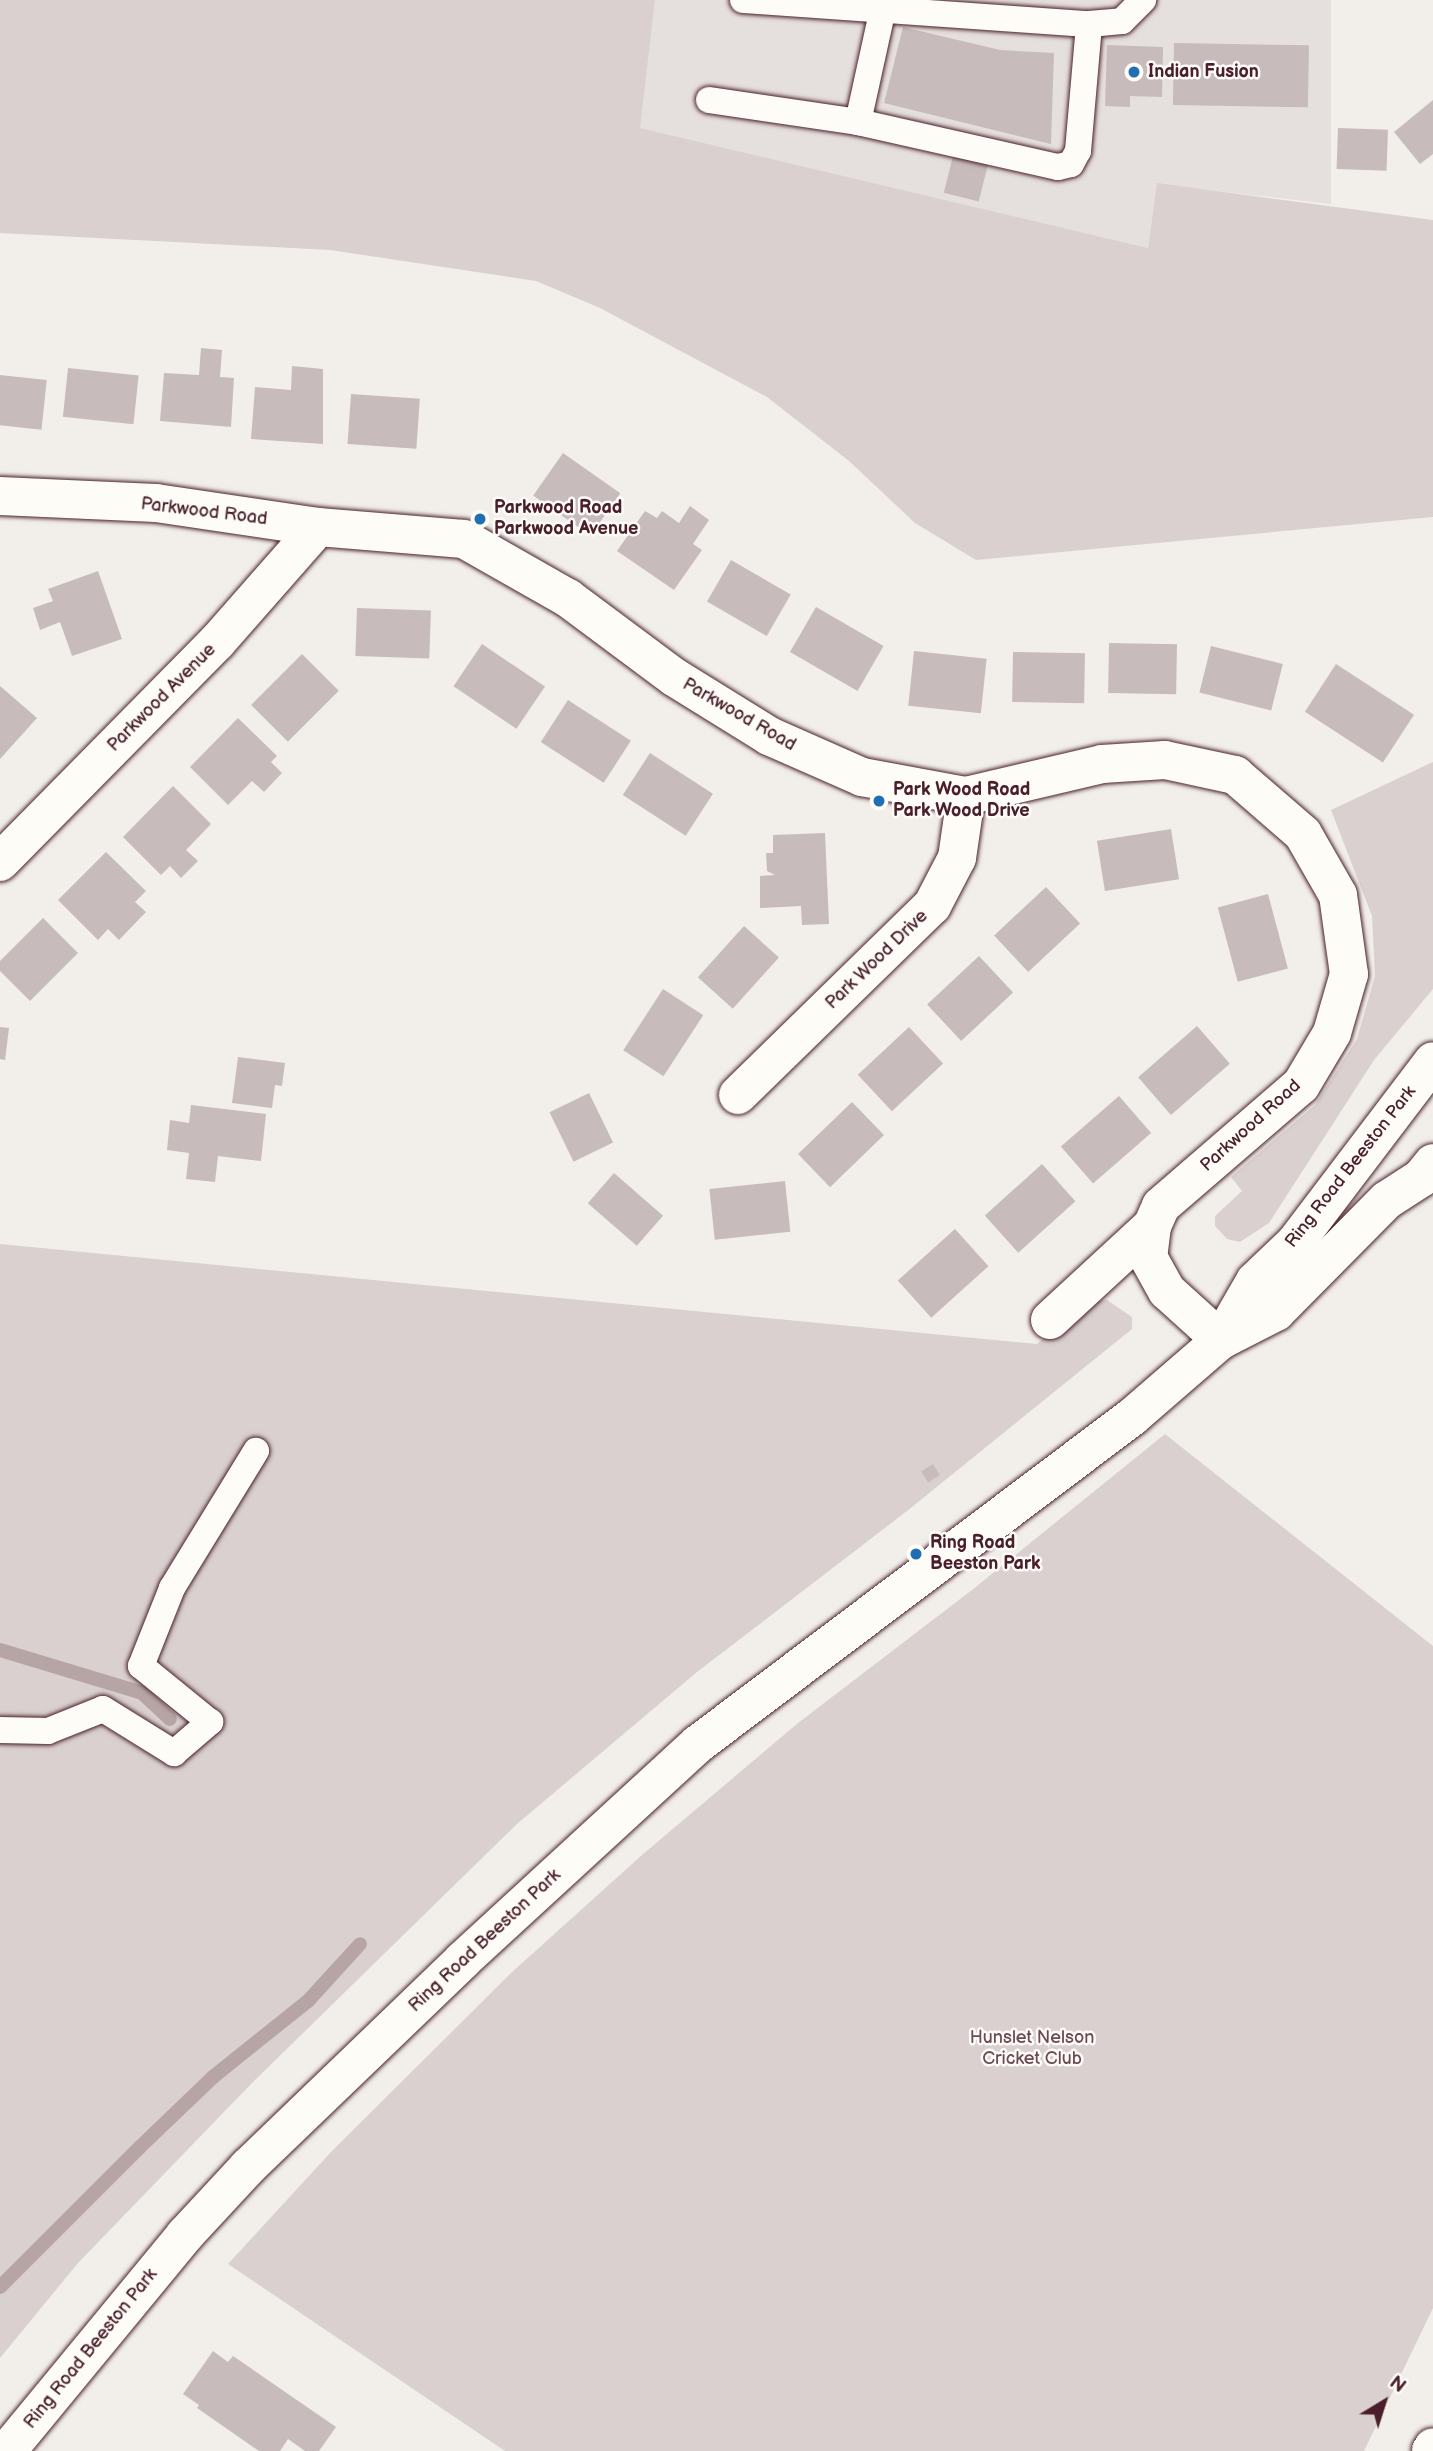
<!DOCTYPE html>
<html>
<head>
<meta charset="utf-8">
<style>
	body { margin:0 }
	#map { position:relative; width:1433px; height:2451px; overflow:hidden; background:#f2efeb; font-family:"Balsamiq Sans",sans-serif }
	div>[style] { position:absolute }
	.built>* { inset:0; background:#e5dfdd }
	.green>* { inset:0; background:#d9d0cf }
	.stream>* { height:14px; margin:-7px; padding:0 7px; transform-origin:7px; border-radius:7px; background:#b7a5a6 }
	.building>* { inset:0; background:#c8bbbb; transform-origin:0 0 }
	.roads { filter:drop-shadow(0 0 2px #4a1f2b) drop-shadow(0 0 2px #4a1f2b) }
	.lane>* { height:26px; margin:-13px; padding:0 13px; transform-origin:13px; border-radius:13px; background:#fdfcf7 }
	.street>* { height:38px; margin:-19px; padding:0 19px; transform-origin:19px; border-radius:19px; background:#fdfcf7 }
	.secondary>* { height:38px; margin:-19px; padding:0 19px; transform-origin:19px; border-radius:19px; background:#fdfcf7 }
	.dots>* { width:19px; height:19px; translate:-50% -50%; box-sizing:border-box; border:4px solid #fdfcf7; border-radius:50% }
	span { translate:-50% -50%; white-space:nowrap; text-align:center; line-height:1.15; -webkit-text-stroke:5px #fdfcf7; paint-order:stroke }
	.poi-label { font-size:18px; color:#4a1f2b; font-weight:700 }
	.left { translate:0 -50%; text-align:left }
	.street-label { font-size:18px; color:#4a1f2b }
	.park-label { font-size:18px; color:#6e4b54 }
	.north { position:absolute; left:1349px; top:2367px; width:70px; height:70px; -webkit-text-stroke:5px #fdfcf7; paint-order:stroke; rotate:38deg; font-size:19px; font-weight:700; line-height:28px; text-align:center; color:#4a1f2b }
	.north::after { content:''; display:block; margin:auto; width:24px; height:32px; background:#4a1f2b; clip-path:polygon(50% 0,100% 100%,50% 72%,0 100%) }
</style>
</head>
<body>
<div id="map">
	<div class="built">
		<i style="clip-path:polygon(655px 0,1331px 0,1331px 204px,1157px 184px,1148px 248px,639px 128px)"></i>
	</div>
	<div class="green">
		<i style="clip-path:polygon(0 0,655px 0,640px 128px,1148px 248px,1157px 183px,1433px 220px,1433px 517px,976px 560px,915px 523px,849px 461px,767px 397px,600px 308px,536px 281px,330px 250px,0 233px)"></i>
		<i style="clip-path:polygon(1433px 762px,1433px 989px,1374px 1060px,1269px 1223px,1240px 1242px,1227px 1239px,1215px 1226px,1215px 1216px,1242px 1191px,1231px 1177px,1315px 1105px,1357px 1039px,1375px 976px,1372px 916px,1331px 810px)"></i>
		<i style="clip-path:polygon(0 1244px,1037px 1344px,1084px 1303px,1107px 1300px,1132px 1317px,1132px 1329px,907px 1511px,697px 1672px,517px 1824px,252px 2083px,78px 2263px,0 2358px)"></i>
		<i style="clip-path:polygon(1165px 1434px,1433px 1646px,1433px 2308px,1364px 2451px,505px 2451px,228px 2264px,331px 2152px,511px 1973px,642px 1855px,798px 1723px,972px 1590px)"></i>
	</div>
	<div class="stream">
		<i style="left:0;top:1650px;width:148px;rotate:16.8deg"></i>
		<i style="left:142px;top:1693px;width:38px;rotate:43deg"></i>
		<i style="left:0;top:2287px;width:198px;rotate:-45deg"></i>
		<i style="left:140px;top:2147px;width:101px;rotate:-43.8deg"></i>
		<i style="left:213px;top:2077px;width:122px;rotate:-38.7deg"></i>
		<i style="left:308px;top:2001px;width:77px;rotate:-47.6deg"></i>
	</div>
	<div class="building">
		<i style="clip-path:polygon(903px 27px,1000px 50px,1054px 53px,1051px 144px,884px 103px)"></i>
		<i style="left:1174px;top:43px;width:135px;height:62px;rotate:1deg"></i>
		<i style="clip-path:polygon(1107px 45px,1163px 47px,1162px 97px,1130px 96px,1130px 107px,1105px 106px)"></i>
		<i style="clip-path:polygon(1433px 100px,1433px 154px,1420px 164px,1394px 132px)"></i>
		<i style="left:1338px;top:128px;width:50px;height:41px;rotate:2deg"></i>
		<i style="left:954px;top:152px;width:36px;height:42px;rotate:14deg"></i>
		<i style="clip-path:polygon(201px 348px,222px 350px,220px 377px,234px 378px,231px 427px,160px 421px,164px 373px,199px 375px)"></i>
		<i style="clip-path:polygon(292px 366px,323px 369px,323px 444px,251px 439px,255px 387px,291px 390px)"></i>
		<i style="left:68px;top:368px;width:71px;height:49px;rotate:6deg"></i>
		<i style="left:0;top:375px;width:47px;height:50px;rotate:6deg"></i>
		<i style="left:351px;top:394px;width:69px;height:50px;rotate:4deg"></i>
		<i style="left:563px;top:453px;width:70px;height:52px;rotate:35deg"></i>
		<i style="clip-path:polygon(690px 506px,709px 520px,693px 544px,702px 550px,674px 590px,617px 551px,645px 511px,657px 518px,662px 511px,679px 523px)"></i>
		<i style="left:731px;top:560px;width:69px;height:48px;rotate:30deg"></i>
		<i style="clip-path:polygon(98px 571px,122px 639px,72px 656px,60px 622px,40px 630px,33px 608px,53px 601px,48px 589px)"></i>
		<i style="left:816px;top:607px;width:78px;height:52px;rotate:30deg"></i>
		<i style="left:357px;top:608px;width:74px;height:48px;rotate:2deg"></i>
		<i style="left:1109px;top:643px;width:68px;height:50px;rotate:1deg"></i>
		<i style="left:482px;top:644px;width:76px;height:51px;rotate:34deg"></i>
		<i style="left:1211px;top:646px;width:74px;height:48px;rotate:14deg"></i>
		<i style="left:914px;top:651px;width:73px;height:55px;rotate:6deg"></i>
		<i style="left:1013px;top:652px;width:72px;height:50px;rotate:1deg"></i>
		<i style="left:302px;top:654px;width:52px;height:72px;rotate:45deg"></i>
		<i style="left:1336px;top:664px;width:93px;height:57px;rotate:33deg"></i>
		<i style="clip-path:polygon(0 686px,37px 718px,0 759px)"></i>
		<i style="left:568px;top:700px;width:75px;height:50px;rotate:33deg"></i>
		<i style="clip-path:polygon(238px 718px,277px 756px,271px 762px,282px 773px,264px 792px,252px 781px,228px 805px,190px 767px)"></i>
		<i style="left:650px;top:753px;width:75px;height:50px;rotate:33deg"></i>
		<i style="clip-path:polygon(173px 786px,211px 824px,186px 850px,198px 861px,181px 878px,170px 866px,161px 875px,123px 837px)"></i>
		<i style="left:1171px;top:829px;width:51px;height:75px;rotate:81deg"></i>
		<i style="clip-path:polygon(825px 833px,829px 924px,802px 925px,801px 906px,760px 908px,760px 876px,775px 875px,767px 871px,766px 853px,773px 853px,773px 835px)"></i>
		<i style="clip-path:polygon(106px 852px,146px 891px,135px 902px,146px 912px,119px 940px,108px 929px,98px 940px,58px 900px)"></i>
		<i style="left:1046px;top:887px;width:50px;height:71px;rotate:47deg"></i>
		<i style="left:1268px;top:894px;width:77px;height:52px;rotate:75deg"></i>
		<i style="clip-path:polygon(43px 918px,78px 953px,30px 1001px,0 971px,0 961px)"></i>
		<i style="left:744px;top:926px;width:47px;height:69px;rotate:42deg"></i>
		<i style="left:979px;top:956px;width:50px;height:71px;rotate:47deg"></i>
		<i style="left:663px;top:989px;width:48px;height:73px;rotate:33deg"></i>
		<i style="left:1197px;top:1026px;width:50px;height:78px;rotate:49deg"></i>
		<i style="clip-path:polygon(0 1027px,9px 1028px,5px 1060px,0 1059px)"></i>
		<i style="left:909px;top:1027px;width:50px;height:70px;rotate:47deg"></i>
		<i style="clip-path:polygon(238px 1057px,285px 1063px,282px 1086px,275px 1085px,272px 1108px,232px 1103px)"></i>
		<i style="left:589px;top:1093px;width:55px;height:44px;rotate:64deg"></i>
		<i style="left:1119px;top:1096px;width:49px;height:77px;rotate:49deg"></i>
		<i style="left:852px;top:1102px;width:46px;height:75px;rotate:46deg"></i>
		<i style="clip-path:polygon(191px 1105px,266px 1114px,261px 1161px,218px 1156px,215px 1182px,186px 1179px,189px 1153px,167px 1150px,170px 1120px,189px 1123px)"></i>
		<i style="left:1042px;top:1164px;width:50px;height:77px;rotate:48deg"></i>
		<i style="left:614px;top:1173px;width:65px;height:40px;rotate:41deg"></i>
		<i style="left:785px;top:1181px;width:51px;height:76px;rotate:84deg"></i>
		<i style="left:955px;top:1229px;width:50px;height:77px;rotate:48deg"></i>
		<i style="left:933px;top:1464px;width:13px;height:14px;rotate:58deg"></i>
		<i style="clip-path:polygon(213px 2351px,228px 2362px,233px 2356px,336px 2427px,319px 2451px,305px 2451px,288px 2439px,280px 2451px,259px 2451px,197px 2408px,199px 2405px,183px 2394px)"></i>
	</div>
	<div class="roads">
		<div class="lane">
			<i style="left:743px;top:0;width:347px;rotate:4deg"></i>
			<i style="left:709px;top:100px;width:151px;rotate:8.4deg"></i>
			<i style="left:858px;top:122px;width:205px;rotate:12.7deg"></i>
			<i style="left:1058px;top:167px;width:13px;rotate:-13deg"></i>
			<i style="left:1071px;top:164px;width:15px;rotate:-62deg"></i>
			<i style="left:1078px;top:151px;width:127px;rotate:-85deg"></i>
			<i style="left:1089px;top:24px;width:33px;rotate:-5deg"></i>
			<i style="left:1122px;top:21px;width:30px;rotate:-45deg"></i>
			<i style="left:858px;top:122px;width:112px;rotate:-77.6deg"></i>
			<i style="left:0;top:1730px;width:48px;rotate:1.2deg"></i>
			<i style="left:48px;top:1731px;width:59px;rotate:-21.8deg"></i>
			<i style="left:103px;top:1709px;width:84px;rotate:31.8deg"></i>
			<i style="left:174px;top:1753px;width:48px;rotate:-40.7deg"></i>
			<i style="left:210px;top:1722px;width:89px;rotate:-140.9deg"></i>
			<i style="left:141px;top:1666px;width:84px;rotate:-68.3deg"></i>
			<i style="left:172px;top:1588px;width:161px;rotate:-58.5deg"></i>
		</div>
		<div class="street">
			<i style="left:0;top:496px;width:156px;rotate:2.6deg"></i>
			<i style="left:156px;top:503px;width:164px;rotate:8.4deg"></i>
			<i style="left:318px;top:527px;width:146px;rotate:4.7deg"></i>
			<i style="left:464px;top:539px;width:120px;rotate:29.6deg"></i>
			<i style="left:568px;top:598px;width:132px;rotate:36.7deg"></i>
			<i style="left:674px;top:677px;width:112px;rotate:31.8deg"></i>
			<i style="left:769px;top:736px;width:102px;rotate:23.8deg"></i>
			<i style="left:862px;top:777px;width:106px;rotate:10.4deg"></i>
			<i style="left:966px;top:796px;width:140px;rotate:-13.2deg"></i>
			<i style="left:1102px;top:764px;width:63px;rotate:-3.6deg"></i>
			<i style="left:1165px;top:760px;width:72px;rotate:12.1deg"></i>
			<i style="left:1235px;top:775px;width:90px;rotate:40.9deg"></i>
			<i style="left:1303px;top:834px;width:70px;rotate:60.2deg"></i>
			<i style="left:1338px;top:895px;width:80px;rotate:82.1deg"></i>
			<i style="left:1349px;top:974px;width:61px;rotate:106.1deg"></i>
			<i style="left:1332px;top:1033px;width:61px;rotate:120.8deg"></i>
			<i style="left:1301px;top:1085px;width:185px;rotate:139.2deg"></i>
			<i style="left:1161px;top:1206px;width:22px;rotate:114deg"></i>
			<i style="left:1152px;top:1226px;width:31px;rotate:97deg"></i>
			<i style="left:1148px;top:1257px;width:39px;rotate:61deg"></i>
			<i style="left:1167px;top:1291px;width:73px;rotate:42.2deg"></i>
			<i style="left:0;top:862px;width:309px;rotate:-45.4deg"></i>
			<i style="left:217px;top:642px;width:153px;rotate:-48.7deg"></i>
			<i style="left:738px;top:1095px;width:271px;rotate:-44.3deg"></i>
			<i style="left:932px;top:906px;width:54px;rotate:-62.5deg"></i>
			<i style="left:957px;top:858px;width:63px;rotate:-81.7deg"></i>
			<i style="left:1050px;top:1320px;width:139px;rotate:-42.7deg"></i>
			<i style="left:1431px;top:2451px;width:4px;rotate:-63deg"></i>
		</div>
		<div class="secondary">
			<i style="left:1221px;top:1340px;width:68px;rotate:-60deg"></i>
			<i style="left:1255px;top:1281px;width:55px;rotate:-43.5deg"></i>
			<i style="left:1295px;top:1243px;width:228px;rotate:-52.8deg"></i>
			<i style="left:7px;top:2451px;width:280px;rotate:-50.5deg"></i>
			<i style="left:185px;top:2235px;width:93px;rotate:-47.2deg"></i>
			<i style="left:248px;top:2167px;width:298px;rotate:-43.9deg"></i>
			<i style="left:463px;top:1960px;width:319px;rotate:-42.6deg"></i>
			<i style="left:698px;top:1744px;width:543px;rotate:-37deg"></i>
			<i style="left:1132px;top:1417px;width:118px;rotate:-40.9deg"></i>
			<i style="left:1221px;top:1340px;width:62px;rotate:-27deg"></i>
			<i style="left:1276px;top:1312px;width:158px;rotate:-45.3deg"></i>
			<i style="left:1387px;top:1200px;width:40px;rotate:-32.9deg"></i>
			<i style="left:1421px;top:1178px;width:19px;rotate:-51deg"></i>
		</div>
	</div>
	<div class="dots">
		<i style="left:1134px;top:72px;background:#1f6fb2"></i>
		<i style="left:480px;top:519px;background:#1f6fb2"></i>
		<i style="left:879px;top:801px;background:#1f6fb2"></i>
		<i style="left:916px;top:1554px;background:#1f6fb2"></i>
	</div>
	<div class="poi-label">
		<span class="left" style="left:1148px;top:72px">Indian Fusion</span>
		<span class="left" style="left:494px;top:519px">Parkwood Road<br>Parkwood Avenue</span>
		<span class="left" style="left:893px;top:801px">Park Wood Road<br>Park Wood Drive</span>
		<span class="left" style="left:930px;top:1554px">Ring Road<br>Beeston Park</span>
	</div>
	<div class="street-label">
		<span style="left:204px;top:512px;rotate:7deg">Parkwood Road</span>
		<span style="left:162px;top:698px;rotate:-45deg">Parkwood Avenue</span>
		<span style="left:739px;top:715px;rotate:30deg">Parkwood Road</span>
		<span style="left:877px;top:960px;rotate:-44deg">Park Wood Drive</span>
		<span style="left:1251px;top:1126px;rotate:-42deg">Parkwood Road</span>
		<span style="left:1351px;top:1167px;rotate:-52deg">Ring Road Beeston Park</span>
		<span style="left:485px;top:1941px;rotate:-43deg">Ring Road Beeston Park</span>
		<span style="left:91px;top:2349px;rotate:-51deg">Ring Road Beeston Park</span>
	</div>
	<div class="park-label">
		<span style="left:1032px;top:2049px">Hunslet Nelson<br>Cricket Club</span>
	</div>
	<div class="north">N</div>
</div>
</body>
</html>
